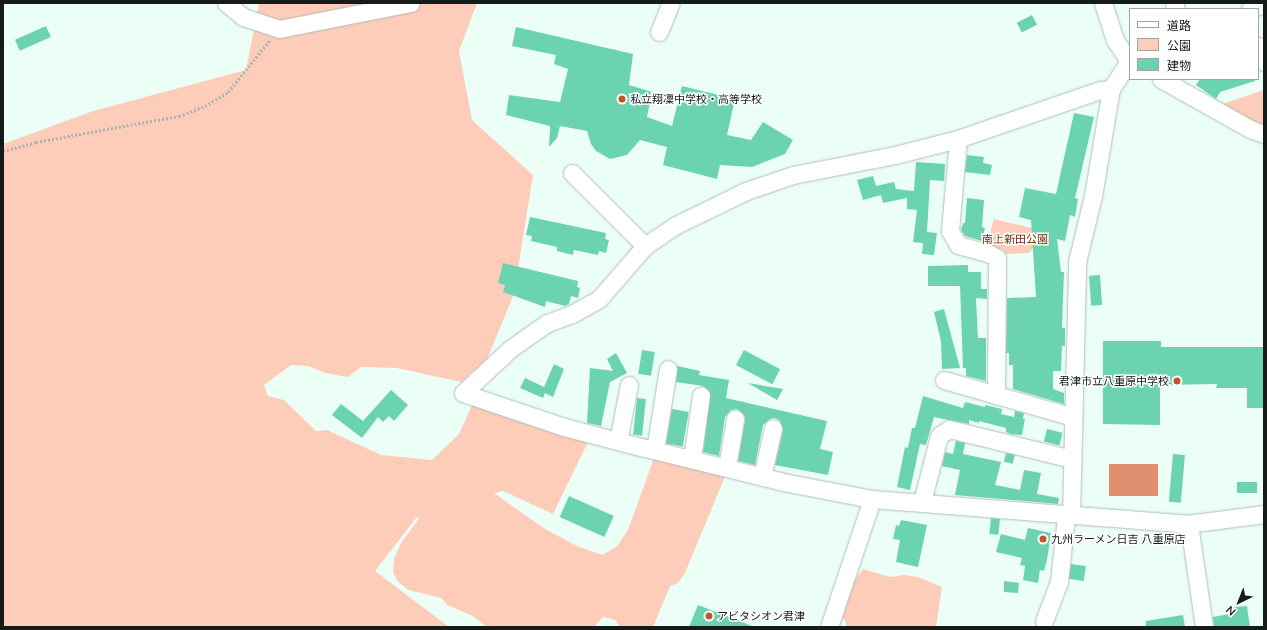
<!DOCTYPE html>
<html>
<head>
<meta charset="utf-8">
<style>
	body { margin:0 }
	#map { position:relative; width:1267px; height:630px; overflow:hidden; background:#ecfff7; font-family:Mulish,"Noto Sans JP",sans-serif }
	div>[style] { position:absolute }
	.green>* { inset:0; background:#fecdb9 }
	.water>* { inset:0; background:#e1906f; transform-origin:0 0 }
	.building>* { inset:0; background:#6cd3b0; transform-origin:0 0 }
	.path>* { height:2.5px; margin-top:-1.25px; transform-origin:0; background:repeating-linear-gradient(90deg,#a8b7b0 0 2px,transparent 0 4px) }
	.roads { filter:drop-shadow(0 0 1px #aebfb8) drop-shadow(0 0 1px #aebfb8) }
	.minor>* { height:17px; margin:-8.5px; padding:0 8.5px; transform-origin:8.5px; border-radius:8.5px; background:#fff }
	.dots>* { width:11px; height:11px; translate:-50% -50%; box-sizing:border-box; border:2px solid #fff; border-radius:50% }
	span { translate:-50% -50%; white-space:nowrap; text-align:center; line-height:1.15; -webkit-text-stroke:3px #fff; paint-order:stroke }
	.poi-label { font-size:11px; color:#151b19 }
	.left { translate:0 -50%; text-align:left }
	.right { translate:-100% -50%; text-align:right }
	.park-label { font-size:11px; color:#722903 }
	.frame { position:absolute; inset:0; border:4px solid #151b19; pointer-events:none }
	.legend { position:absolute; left:1129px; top:8px; width:130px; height:72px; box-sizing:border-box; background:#fff; border:1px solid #a1a4a3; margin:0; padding:5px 7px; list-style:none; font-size:12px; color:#151b19 }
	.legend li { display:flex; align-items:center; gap:8px; height:20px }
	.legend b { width:20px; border:1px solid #a1a4a3 }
	.north { position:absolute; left:1219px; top:582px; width:40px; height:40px; -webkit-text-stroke:3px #fff; paint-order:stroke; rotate:223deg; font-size:11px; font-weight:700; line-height:16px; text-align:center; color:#151b19 }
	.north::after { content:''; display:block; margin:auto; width:14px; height:18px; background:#151b19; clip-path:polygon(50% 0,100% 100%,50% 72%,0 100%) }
</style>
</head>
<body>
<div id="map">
	<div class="green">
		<i style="clip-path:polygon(259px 3px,477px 3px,459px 51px,472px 120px,533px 175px,514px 294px,487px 359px,461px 382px,397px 368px,361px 367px,348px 377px,325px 373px,308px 366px,291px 365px,264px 385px,268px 396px,284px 400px,316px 431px,327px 430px,381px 455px,432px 460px,459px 434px,472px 405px,588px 442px,553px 514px,503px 491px,494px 493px,545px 529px,579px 547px,603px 555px,617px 546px,628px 530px,654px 458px,726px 474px,685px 573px,678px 583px,670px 586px,653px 627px,620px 627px,615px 620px,603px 617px,594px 627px,487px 627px,473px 616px,447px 605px,441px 598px,409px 590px,398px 582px,393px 572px,394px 559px,401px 543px,420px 517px,416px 518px,375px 571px,449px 627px,3px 627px,3px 144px,93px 111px,246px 70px)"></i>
		<i style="clip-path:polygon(1264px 90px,1264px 127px,1219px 105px)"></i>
		<i style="clip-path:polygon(994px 219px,1032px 228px,1033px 249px,1029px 253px,1004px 254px,1004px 250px,986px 247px)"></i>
		<i style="clip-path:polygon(863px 569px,890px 577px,904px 575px,918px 577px,942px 587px,936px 627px,846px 627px,846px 622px,839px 614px,849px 587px)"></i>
	</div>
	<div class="water">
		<i style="left:1109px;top:464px;width:49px;height:32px"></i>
	</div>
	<div class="building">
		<i style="left:1032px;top:15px;width:11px;height:17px;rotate:63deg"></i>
		<i style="left:46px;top:26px;width:12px;height:34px;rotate:66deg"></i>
		<i style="clip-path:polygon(516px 27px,633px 54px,629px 85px,652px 92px,647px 117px,672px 126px,682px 86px,735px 99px,727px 135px,751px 140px,763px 122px,793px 140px,785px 154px,752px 167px,720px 165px,717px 179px,663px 165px,667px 147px,640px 140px,627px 155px,610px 159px,596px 151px,591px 144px,587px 131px,560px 126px,557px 138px,549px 147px,550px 126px,506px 115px,509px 95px,560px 102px,568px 69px,554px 64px,556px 55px,512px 46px)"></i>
		<i style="clip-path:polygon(1200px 79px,1255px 79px,1255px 81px,1220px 92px,1216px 99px,1196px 85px)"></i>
		<i style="clip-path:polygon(1074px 113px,1094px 117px,1075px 198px,1078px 199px,1075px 217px,1070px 215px,1065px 241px,1057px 239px,1061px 272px,1064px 272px,1062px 328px,1065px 328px,1065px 346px,1062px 346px,1061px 371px,1053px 371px,1053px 389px,1064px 393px,1064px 404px,1013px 389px,1013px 365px,1009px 365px,1009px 353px,1006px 353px,1007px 298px,1036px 297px,1031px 220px,1019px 217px,1025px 188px,1056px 194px)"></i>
		<i style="clip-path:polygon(967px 155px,984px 157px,983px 163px,992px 165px,990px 175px,965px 172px)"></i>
		<i style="clip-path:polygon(916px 162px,945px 164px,944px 181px,930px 180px,927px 232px,937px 233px,934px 255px,922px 254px,923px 243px,913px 242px,917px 210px,907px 209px,907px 198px,883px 203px,881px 195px,863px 200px,857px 180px,873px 176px,876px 186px,894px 182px,896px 189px,914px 191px)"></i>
		<i style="clip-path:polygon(967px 198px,984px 200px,982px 227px,985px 228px,982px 241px,965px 236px,961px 230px,963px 223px,965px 223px)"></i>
		<i style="clip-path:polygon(530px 217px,606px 233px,605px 239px,609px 240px,606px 253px,599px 251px,598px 255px,574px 250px,573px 255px,557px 251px,557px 247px,531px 241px,532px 236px,526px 235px)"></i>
		<i style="clip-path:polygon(503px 263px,578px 281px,577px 287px,580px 288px,578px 298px,571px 296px,569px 304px,565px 306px,546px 301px,545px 307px,503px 292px,505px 285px,498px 283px)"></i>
		<i style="clip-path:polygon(968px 265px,968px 272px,981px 272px,981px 289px,987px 289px,987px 299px,976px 298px,978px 338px,986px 338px,986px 381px,966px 376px,966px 368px,963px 368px,960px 286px,928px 286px,928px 266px)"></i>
		<i style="left:1100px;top:275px;width:30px;height:11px;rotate:86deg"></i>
		<i style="clip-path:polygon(944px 309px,960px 368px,942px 369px,941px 341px,934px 312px)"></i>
		<i style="clip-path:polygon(1103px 341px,1161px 341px,1161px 347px,1264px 347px,1264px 408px,1247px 408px,1247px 388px,1216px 388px,1217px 384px,1160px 385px,1160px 425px,1103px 424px)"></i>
		<i style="left:642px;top:350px;width:13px;height:24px;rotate:9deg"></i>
		<i style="left:744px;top:350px;width:41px;height:17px;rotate:28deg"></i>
		<i style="clip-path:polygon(616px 353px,627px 373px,610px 382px,601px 426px,587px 423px,590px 368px,613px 371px,607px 359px)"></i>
		<i style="clip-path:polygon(554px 364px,564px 369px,553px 397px,545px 393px,543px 398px,520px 388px,525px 378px,544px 387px)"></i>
		<i style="clip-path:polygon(677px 366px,700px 371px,699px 375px,729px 380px,726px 398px,827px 421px,820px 449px,833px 452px,828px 475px,775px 465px,783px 430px,780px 421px,775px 418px,770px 419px,763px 425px,755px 465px,738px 461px,745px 420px,744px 415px,737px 409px,731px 410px,725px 417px,719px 456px,703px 452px,710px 393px,703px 386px,676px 382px)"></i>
		<i style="clip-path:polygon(748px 383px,783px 389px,777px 400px)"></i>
		<i style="clip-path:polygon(391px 390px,408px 405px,394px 421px,389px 416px,383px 422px,378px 417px,362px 438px,332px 415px,341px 404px,363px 421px)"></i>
		<i style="clip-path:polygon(923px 396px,963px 408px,965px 402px,985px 407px,985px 405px,1002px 409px,1001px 414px,1014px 417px,1015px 411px,1024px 413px,1023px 419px,1025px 419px,1022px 435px,1010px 434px,1006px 432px,1006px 428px,979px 421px,979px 423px,969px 420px,969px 424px,934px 417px,926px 445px,920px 444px,910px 490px,897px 487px,905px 447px,908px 448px,912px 428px,915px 428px)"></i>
		<i style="left:637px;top:398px;width:9px;height:37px;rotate:6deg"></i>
		<i style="left:672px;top:409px;width:17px;height:35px;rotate:10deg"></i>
		<i style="left:1047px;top:429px;width:16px;height:13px;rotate:14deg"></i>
		<i style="clip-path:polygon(956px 441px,965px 443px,963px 454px,1001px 462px,995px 485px,1020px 490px,1024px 470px,1041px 473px,1037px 494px,1059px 498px,1058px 504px,955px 495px,960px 470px,942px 466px,945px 452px,953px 454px)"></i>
		<i style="left:1006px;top:453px;width:9px;height:9px;rotate:13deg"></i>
		<i style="left:1173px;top:454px;width:12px;height:48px;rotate:5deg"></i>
		<i style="left:1237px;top:482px;width:20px;height:11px"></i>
		<i style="left:569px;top:496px;width:49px;height:23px;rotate:24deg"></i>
		<i style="left:991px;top:518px;width:9px;height:16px;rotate:6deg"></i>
		<i style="clip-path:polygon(901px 520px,927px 525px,918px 567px,896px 562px,900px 540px,893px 539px,896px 525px,899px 526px)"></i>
		<i style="clip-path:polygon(1028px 528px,1051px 533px,1047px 560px,1044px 571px,1040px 570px,1038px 583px,1023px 580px,1025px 566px,1020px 565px,1022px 558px,996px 552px,1001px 534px,1025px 540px)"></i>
		<i style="left:1071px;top:564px;width:15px;height:15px;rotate:8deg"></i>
		<i style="clip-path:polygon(1004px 581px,1019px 583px,1018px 593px,1004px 592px)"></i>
		<i style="clip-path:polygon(698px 605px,752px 626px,752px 627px,689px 627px)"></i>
		<i style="clip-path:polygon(1247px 606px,1250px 627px,1214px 627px,1213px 617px,1235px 613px,1234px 607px)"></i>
		<i style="clip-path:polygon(1183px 615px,1185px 627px,1146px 627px,1146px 621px)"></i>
	</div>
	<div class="path">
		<i style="left:3px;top:151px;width:34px;rotate:-15deg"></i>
		<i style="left:36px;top:142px;width:145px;rotate:-10.3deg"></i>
		<i style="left:179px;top:116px;width:28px;rotate:-21deg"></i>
		<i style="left:205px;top:106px;width:27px;rotate:-31deg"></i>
		<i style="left:228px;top:92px;width:67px;rotate:-51.1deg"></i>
	</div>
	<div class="roads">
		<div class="minor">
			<i style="left:226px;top:3px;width:22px;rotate:39deg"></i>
			<i style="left:243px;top:17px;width:38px;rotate:18deg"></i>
			<i style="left:279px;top:29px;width:134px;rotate:-11.2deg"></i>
			<i style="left:1103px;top:3px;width:39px;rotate:72deg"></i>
			<i style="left:1115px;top:40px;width:27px;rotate:56deg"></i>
			<i style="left:1174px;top:3px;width:6px;rotate:72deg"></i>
			<i style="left:1250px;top:9px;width:15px;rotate:-20deg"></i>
			<i style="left:659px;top:32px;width:31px;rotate:-68deg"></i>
			<i style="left:1258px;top:46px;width:17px;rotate:69deg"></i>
			<i style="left:1161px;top:79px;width:102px;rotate:29.3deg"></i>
			<i style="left:1250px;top:129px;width:15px;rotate:20deg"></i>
			<i style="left:1111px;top:89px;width:11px;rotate:175deg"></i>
			<i style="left:1100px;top:90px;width:150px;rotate:161deg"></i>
			<i style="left:958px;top:139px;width:65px;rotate:165.7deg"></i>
			<i style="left:895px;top:155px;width:104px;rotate:168.9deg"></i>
			<i style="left:793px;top:175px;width:50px;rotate:161.2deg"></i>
			<i style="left:746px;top:191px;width:78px;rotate:154.1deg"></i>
			<i style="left:676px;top:225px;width:37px;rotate:146deg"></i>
			<i style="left:645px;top:246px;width:70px;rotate:131deg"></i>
			<i style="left:599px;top:299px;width:31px;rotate:151deg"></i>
			<i style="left:572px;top:314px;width:27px;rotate:160deg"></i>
			<i style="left:547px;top:323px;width:45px;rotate:144.9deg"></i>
			<i style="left:510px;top:349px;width:64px;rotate:136.9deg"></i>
			<i style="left:463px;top:393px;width:107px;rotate:18.6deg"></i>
			<i style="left:564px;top:427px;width:80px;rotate:14.6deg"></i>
			<i style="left:641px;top:447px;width:146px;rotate:13.8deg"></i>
			<i style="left:783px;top:482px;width:91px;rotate:10.8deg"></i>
			<i style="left:872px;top:499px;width:316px;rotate:4.5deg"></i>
			<i style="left:1187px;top:524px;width:78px;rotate:-7.4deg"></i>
			<i style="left:958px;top:139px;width:92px;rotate:95deg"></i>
			<i style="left:950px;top:231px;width:16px;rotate:60deg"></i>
			<i style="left:958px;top:245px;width:31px;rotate:15deg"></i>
			<i style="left:988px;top:253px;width:10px;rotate:29deg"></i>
			<i style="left:997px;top:258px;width:137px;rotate:90.4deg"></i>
			<i style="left:572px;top:173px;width:103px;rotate:45deg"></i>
			<i style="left:944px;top:380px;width:134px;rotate:16deg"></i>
			<i style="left:618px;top:441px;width:57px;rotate:-78.9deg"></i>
			<i style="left:655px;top:450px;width:82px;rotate:-80.9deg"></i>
			<i style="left:692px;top:459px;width:64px;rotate:-81.9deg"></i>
			<i style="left:727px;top:467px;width:49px;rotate:-80.5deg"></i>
			<i style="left:762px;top:477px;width:50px;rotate:-77.3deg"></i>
			<i style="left:922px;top:502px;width:68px;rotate:-75.6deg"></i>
			<i style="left:939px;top:436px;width:12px;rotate:-35deg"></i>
			<i style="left:949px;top:429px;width:127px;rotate:13.7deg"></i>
			<i style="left:1071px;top:516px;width:254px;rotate:-88.6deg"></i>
			<i style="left:1077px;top:262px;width:68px;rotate:-76.4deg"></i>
			<i style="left:1093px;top:196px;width:109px;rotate:-80.5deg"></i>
			<i style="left:1111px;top:89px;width:35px;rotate:-57deg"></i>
			<i style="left:1189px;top:524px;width:104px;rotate:81.7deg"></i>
			<i style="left:1044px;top:621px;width:42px;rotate:-69deg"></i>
			<i style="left:1059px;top:582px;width:66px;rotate:-83.9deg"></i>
			<i style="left:829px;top:627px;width:135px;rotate:-71.4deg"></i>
		</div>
	</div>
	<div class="dots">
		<i style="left:622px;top:99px;background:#be582b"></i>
		<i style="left:1177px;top:381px;background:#be582b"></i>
		<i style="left:1043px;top:539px;background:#be582b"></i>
		<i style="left:709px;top:616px;background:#be582b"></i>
	</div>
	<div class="poi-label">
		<span class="left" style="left:630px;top:99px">私立翔凜中学校・高等学校</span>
		<span class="right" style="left:1169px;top:381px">君津市立八重原中学校</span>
		<span class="left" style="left:1051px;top:539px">九州ラーメン日吉 八重原店</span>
		<span class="left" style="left:717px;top:616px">アビタシオン君津</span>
	</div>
	<div class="park-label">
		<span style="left:1015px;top:239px">南上新田公園</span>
	</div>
	<div class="frame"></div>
	<ul class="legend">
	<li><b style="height:5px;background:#fff"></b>道路</li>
	<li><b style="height:11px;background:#fecdb9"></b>公園</li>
	<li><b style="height:11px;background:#6cd3b0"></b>建物</li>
	</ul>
	<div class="north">N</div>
</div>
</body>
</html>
